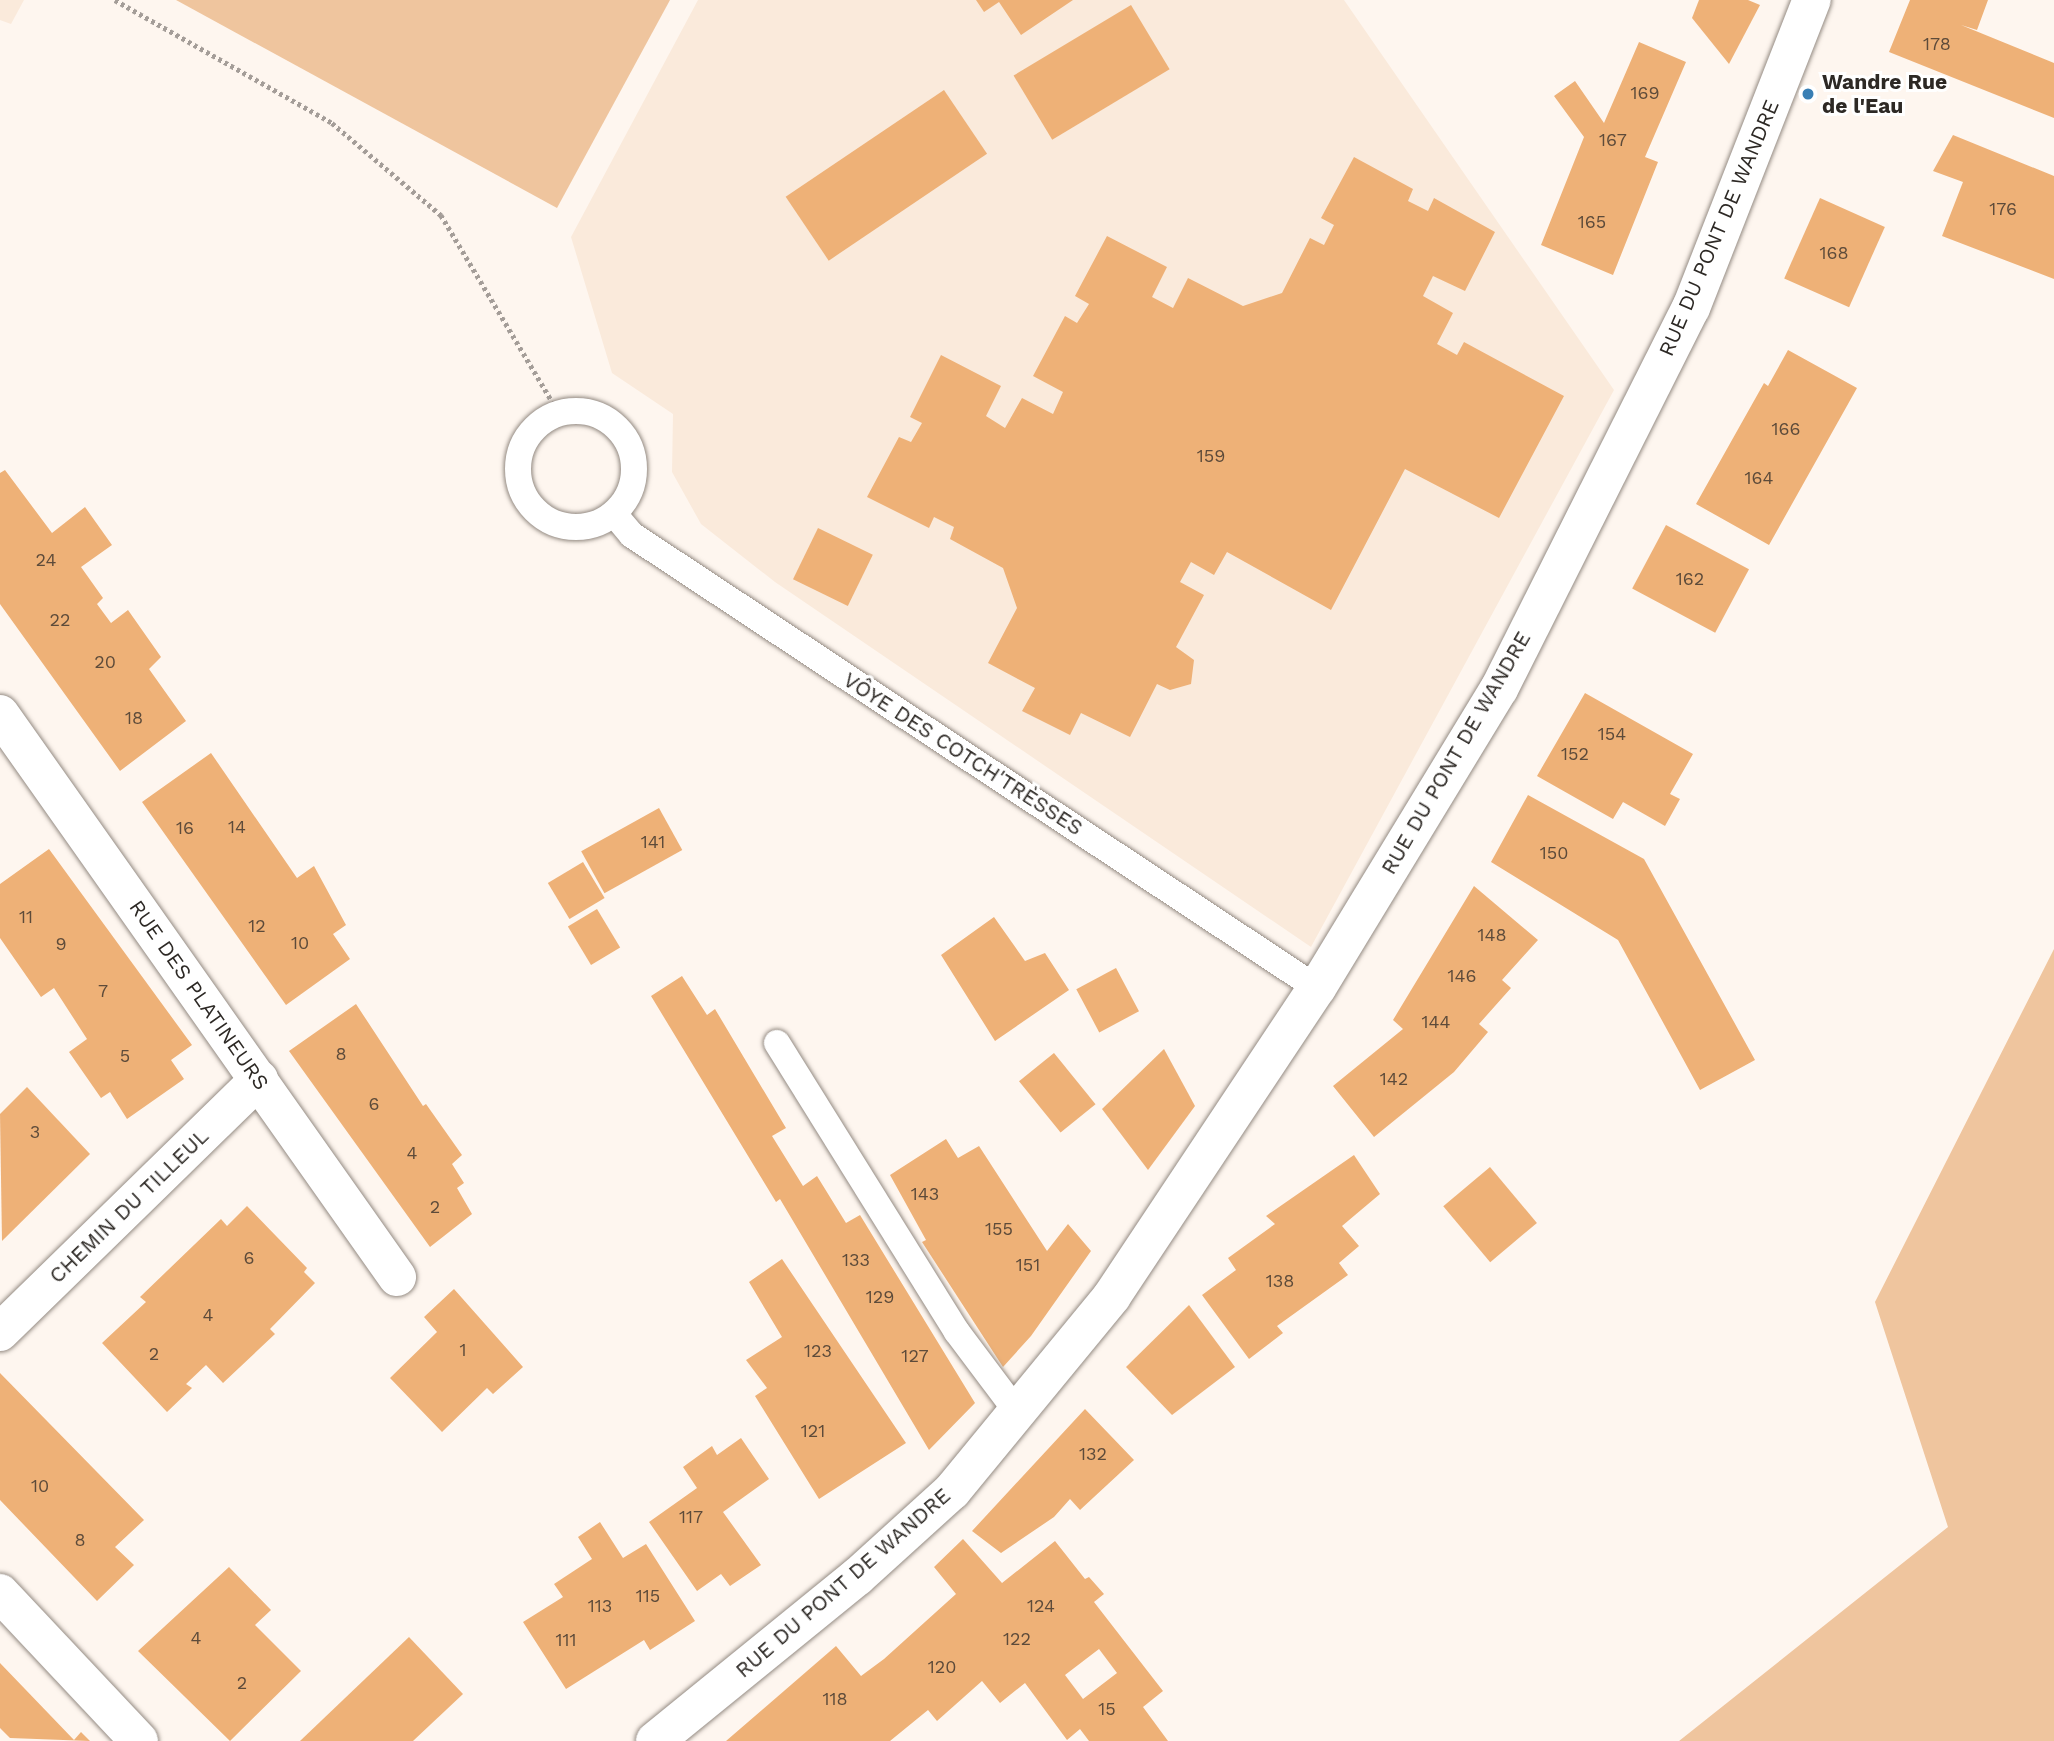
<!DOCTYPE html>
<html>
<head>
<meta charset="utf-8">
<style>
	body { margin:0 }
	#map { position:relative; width:2054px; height:1741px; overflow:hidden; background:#fef6ef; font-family:"Work Sans",sans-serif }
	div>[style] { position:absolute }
	.built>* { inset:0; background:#faeadb }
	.green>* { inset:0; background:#efc59e }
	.building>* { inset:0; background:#eeb177; transform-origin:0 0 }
	.path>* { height:4.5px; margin-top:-2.25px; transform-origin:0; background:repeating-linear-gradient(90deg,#a49d98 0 3.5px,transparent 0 7px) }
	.roads { filter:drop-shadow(0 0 2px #948b83) drop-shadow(0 0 2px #948b83) }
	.lane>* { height:26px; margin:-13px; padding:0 13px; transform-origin:13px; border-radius:13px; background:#fff }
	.lane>.ring { margin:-13px; padding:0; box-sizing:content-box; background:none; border:26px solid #fff; border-radius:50% }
	.street>* { height:38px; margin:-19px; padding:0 19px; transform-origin:19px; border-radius:19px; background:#fff }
	.secondary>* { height:38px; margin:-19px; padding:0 19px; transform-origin:19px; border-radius:19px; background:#fff }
	.dots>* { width:19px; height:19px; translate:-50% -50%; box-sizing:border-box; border:4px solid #fff; border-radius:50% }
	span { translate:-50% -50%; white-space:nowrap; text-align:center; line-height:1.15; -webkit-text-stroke:6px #fff; paint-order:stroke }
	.number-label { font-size:18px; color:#5d4b3a }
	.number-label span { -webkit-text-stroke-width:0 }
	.poi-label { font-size:21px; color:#2d2925; font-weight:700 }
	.left { translate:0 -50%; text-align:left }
	.street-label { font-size:21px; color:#2d2925 }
</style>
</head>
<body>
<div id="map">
	<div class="built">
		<i style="clip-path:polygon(0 0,24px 0,11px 24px,0 20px)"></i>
		<i style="clip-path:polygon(698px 0,1344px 0,1614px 390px,1311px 947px,775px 582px,701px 524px,672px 472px,673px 414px,612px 373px,571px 237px)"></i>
	</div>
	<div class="green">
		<i style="clip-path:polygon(176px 0,670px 0,557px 208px)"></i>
		<i style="clip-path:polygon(2054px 949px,2054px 1741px,1679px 1741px,1948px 1527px,1875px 1302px)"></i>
	</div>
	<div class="building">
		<i style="clip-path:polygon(976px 0,1073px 0,1021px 35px,999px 2px,984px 12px)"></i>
		<i style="clip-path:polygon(1699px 0,1748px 0,1760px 5px,1729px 64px,1692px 18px)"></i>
		<i style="clip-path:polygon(1910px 0,1988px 0,1977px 30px,1961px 25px,2054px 63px,2054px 118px,1889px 52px)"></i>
		<i style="left:1131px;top:5px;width:75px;height:137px;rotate:59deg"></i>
		<i style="clip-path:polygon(1639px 42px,1686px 62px,1645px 157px,1658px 162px,1613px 275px,1541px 245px,1584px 137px,1554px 96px,1575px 81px,1604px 123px)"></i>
		<i style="left:944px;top:90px;width:77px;height:191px;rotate:56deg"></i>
		<i style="clip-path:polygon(1953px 135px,2054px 176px,2054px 279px,1942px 236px,1963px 182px,1933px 171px)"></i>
		<i style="clip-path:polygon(1354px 157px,1413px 189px,1408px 201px,1428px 211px,1434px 198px,1495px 232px,1465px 291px,1433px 276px,1423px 296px,1453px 313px,1437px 344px,1457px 355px,1464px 342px,1564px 396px,1499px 518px,1405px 469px,1331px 610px,1227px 552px,1214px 575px,1191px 562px,1180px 582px,1204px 595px,1176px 647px,1194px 660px,1191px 684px,1170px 690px,1157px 684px,1130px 737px,1081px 713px,1070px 735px,1022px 711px,1035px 688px,988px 663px,1017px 608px,1003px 568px,950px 539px,954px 527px,934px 517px,929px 528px,867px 497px,899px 437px,911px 442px,922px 423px,910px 417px,941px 355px,1001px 386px,986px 416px,1005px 428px,1022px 398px,1053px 414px,1063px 392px,1033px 376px,1065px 316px,1077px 323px,1089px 304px,1075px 296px,1107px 236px,1167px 267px,1152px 297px,1173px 308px,1188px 278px,1243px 306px,1282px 293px,1310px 238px,1324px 245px,1334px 225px,1321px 218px)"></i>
		<i style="left:1820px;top:198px;width:71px;height:88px;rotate:24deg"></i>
		<i style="clip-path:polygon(1788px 350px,1857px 388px,1769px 545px,1696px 504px,1764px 383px,1768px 386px)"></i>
		<i style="clip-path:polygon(5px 470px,52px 533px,85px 507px,112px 545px,81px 567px,103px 598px,97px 604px,111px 623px,128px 610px,161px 657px,149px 669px,186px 721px,120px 771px,0 604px,0 473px)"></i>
		<i style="left:1666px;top:525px;width:94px;height:72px;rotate:28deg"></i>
		<i style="left:818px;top:528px;width:61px;height:57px;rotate:26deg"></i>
		<i style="clip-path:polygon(1585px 693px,1693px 754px,1670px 794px,1680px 799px,1665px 826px,1623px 802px,1613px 819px,1537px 776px)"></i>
		<i style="clip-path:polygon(211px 753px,297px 878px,314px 866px,346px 925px,333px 934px,350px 959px,286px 1005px,142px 802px)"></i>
		<i style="clip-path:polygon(1528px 795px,1644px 859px,1755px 1060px,1700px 1090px,1618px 940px,1491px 862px)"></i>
		<i style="left:659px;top:808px;width:48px;height:89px;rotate:61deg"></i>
		<i style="clip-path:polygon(49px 849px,192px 1045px,171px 1060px,184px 1079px,127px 1119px,110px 1092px,101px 1098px,69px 1052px,87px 1039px,54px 988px,41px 997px,0 938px,0 884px)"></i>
		<i style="left:583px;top:862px;width:42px;height:41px;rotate:59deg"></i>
		<i style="clip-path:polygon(1474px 886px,1538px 940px,1502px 980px,1511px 988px,1479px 1024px,1488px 1032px,1454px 1072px,1374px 1137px,1333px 1086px,1403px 1029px,1393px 1020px)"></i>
		<i style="left:597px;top:909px;width:45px;height:34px;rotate:59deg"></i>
		<i style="clip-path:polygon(994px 917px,1025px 961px,1045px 953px,1069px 990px,995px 1041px,941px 955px)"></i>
		<i style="left:1116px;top:968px;width:49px;height:45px;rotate:62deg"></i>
		<i style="clip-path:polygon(682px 976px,707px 1015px,715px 1009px,786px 1128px,772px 1136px,803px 1186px,817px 1176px,846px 1223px,860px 1215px,975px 1403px,929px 1450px,780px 1199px,776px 1202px,651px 996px)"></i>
		<i style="clip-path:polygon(356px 1004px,423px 1106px,426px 1104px,462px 1155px,452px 1164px,464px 1183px,457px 1188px,472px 1214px,430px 1247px,289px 1051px)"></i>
		<i style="clip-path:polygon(1164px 1049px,1195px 1106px,1148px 1170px,1102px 1109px)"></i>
		<i style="left:1054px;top:1053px;width:66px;height:45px;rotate:51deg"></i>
		<i style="clip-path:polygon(27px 1087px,90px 1154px,2px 1241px,0 1114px)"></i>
		<i style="clip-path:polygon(946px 1139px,958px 1158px,979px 1146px,1047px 1251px,1068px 1224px,1091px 1251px,1031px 1336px,1003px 1367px,922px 1242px,926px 1240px,890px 1175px)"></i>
		<i style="clip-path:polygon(1354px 1155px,1380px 1194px,1342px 1226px,1359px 1246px,1339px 1263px,1348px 1275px,1277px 1326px,1283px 1333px,1249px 1359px,1202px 1295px,1236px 1270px,1228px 1258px,1275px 1224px,1266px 1216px)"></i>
		<i style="left:1490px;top:1167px;width:73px;height:61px;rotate:50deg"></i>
		<i style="clip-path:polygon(247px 1206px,307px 1268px,304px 1272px,315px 1283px,270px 1329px,275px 1334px,223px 1383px,206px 1365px,186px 1384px,192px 1388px,167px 1412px,102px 1343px,146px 1302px,140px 1297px,221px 1219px,227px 1226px)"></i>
		<i style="clip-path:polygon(782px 1259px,906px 1443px,819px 1499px,755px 1396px,767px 1388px,746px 1360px,782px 1337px,749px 1282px)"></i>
		<i style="clip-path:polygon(454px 1289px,523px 1367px,493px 1394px,487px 1388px,442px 1432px,390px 1378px,437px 1332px,424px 1317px)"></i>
		<i style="clip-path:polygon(1189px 1305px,1235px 1367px,1172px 1415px,1126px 1367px)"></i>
		<i style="clip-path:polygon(0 1373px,144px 1520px,115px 1547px,134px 1565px,97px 1601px,0 1500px)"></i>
		<i style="clip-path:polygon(1085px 1409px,1134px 1460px,1080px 1510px,1070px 1499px,1054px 1517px,1001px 1553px,972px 1531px)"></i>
		<i style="clip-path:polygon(741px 1438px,769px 1479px,723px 1512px,761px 1565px,730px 1586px,721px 1574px,697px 1591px,649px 1522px,697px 1488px,683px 1467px,712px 1446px,717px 1455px)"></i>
		<i style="clip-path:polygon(600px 1522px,623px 1558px,646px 1544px,695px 1621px,650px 1650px,644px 1640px,566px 1689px,523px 1622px,563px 1597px,554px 1584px,592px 1559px,578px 1537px)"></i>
		<i style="clip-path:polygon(evenodd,963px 1539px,1002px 1583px,1055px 1541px,1085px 1579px,1089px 1577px,1104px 1594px,1094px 1602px,1163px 1691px,1143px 1707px,1168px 1741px,1089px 1741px,1080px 1729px,1067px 1740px,1025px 1683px,1000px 1703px,982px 1681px,937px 1721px,928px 1710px,890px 1741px,726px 1741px,836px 1646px,861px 1676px,884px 1659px,956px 1594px,934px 1567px,963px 1539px,1099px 1649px,1117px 1673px,1083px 1699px,1065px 1675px,1099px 1649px)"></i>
		<i style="clip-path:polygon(229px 1567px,271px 1610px,255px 1625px,301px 1671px,230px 1741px,138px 1651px)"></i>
		<i style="clip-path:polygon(409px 1637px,463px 1694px,413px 1741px,300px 1741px)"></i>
		<i style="clip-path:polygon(0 1663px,74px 1740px,81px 1732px,90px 1741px,10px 1738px,0 1728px)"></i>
	</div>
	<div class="path">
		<i style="left:115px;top:0;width:249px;rotate:29.5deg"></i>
		<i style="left:332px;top:123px;width:143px;rotate:40.2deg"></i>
		<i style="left:441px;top:215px;width:228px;rotate:59.2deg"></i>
	</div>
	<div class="roads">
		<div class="lane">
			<i class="ring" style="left:518px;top:411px;width:90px;height:90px"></i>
			<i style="left:615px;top:515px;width:26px;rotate:50deg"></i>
			<i style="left:632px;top:535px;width:821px;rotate:33.48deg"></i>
			<i style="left:777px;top:1043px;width:340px;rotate:58.1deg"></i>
			<i style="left:957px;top:1332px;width:100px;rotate:53.1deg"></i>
		</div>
		<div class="street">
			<i style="left:0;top:714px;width:689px;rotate:54.81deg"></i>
			<i style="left:0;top:1332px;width:362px;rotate:-44.3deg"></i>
			<i style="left:0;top:1593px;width:203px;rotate:46.8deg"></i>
		</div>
		<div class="secondary">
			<i style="left:655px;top:1741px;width:260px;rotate:-39.1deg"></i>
			<i style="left:857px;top:1577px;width:128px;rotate:-42.2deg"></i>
			<i style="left:952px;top:1491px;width:252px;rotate:-50.6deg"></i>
			<i style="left:1112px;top:1296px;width:370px;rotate:-56.4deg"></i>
			<i style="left:1317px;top:988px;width:350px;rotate:-58.7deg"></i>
			<i style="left:1499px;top:689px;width:427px;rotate:-63.3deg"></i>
			<i style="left:1691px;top:308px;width:331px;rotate:-68.6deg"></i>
		</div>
	</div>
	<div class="dots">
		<i style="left:1808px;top:94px;background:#397fb4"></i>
	</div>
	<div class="number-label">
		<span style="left:1937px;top:44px">178</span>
		<span style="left:1645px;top:93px">169</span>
		<span style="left:1613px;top:140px">167</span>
		<span style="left:2003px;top:209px">176</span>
		<span style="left:1592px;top:222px">165</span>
		<span style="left:1834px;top:253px">168</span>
		<span style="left:1786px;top:429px">166</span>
		<span style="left:1211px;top:456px">159</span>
		<span style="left:1759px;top:478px">164</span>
		<span style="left:46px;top:560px">24</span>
		<span style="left:1690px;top:579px">162</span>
		<span style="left:60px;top:620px">22</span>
		<span style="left:105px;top:662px">20</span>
		<span style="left:134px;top:718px">18</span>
		<span style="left:1612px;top:734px">154</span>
		<span style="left:1575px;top:754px">152</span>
		<span style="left:237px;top:827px">14</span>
		<span style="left:185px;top:828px">16</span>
		<span style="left:653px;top:842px">141</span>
		<span style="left:1554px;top:853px">150</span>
		<span style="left:26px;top:917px">11</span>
		<span style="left:257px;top:926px">12</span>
		<span style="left:1492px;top:935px">148</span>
		<span style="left:300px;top:943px">10</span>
		<span style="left:61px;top:944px">9</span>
		<span style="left:1462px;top:976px">146</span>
		<span style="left:103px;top:991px">7</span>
		<span style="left:1436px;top:1022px">144</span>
		<span style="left:341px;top:1054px">8</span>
		<span style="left:125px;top:1056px">5</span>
		<span style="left:1394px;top:1079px">142</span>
		<span style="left:374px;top:1104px">6</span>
		<span style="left:35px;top:1132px">3</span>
		<span style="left:412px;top:1153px">4</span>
		<span style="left:925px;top:1194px">143</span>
		<span style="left:435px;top:1207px">2</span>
		<span style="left:999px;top:1229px">155</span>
		<span style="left:249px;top:1258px">6</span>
		<span style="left:856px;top:1260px">133</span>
		<span style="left:1028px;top:1265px">151</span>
		<span style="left:1280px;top:1281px">138</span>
		<span style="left:880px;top:1297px">129</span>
		<span style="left:208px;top:1315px">4</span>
		<span style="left:463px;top:1350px">1</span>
		<span style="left:818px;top:1351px">123</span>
		<span style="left:154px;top:1354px">2</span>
		<span style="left:915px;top:1356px">127</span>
		<span style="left:813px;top:1431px">121</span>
		<span style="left:1093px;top:1454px">132</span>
		<span style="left:40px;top:1486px">10</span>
		<span style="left:691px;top:1517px">117</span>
		<span style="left:80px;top:1540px">8</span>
		<span style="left:648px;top:1596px">115</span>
		<span style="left:600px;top:1606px">113</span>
		<span style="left:1041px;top:1606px">124</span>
		<span style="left:196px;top:1638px">4</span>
		<span style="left:1017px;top:1639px">122</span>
		<span style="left:566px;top:1640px">111</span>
		<span style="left:942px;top:1667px">120</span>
		<span style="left:242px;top:1683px">2</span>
		<span style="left:835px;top:1699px">118</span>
		<span style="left:1107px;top:1709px">15</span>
	</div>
	<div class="poi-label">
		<span class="left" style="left:1822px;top:94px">Wandre Rue<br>de l'Eau</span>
	</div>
	<div class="street-label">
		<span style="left:1719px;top:228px;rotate:-67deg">RUE DU PONT DE WANDRE</span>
		<span style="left:1456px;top:753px;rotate:-60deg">RUE DU PONT DE WANDRE</span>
		<span style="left:963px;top:754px;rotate:33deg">VÔYE DES COTCH'TRÈSSES</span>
		<span style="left:199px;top:995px;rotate:55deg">RUE DES PLATINEURS</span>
		<span style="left:129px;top:1206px;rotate:-44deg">CHEMIN DU TILLEUL</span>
		<span style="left:843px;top:1583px;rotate:-41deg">RUE DU PONT DE WANDRE</span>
	</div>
</div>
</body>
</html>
